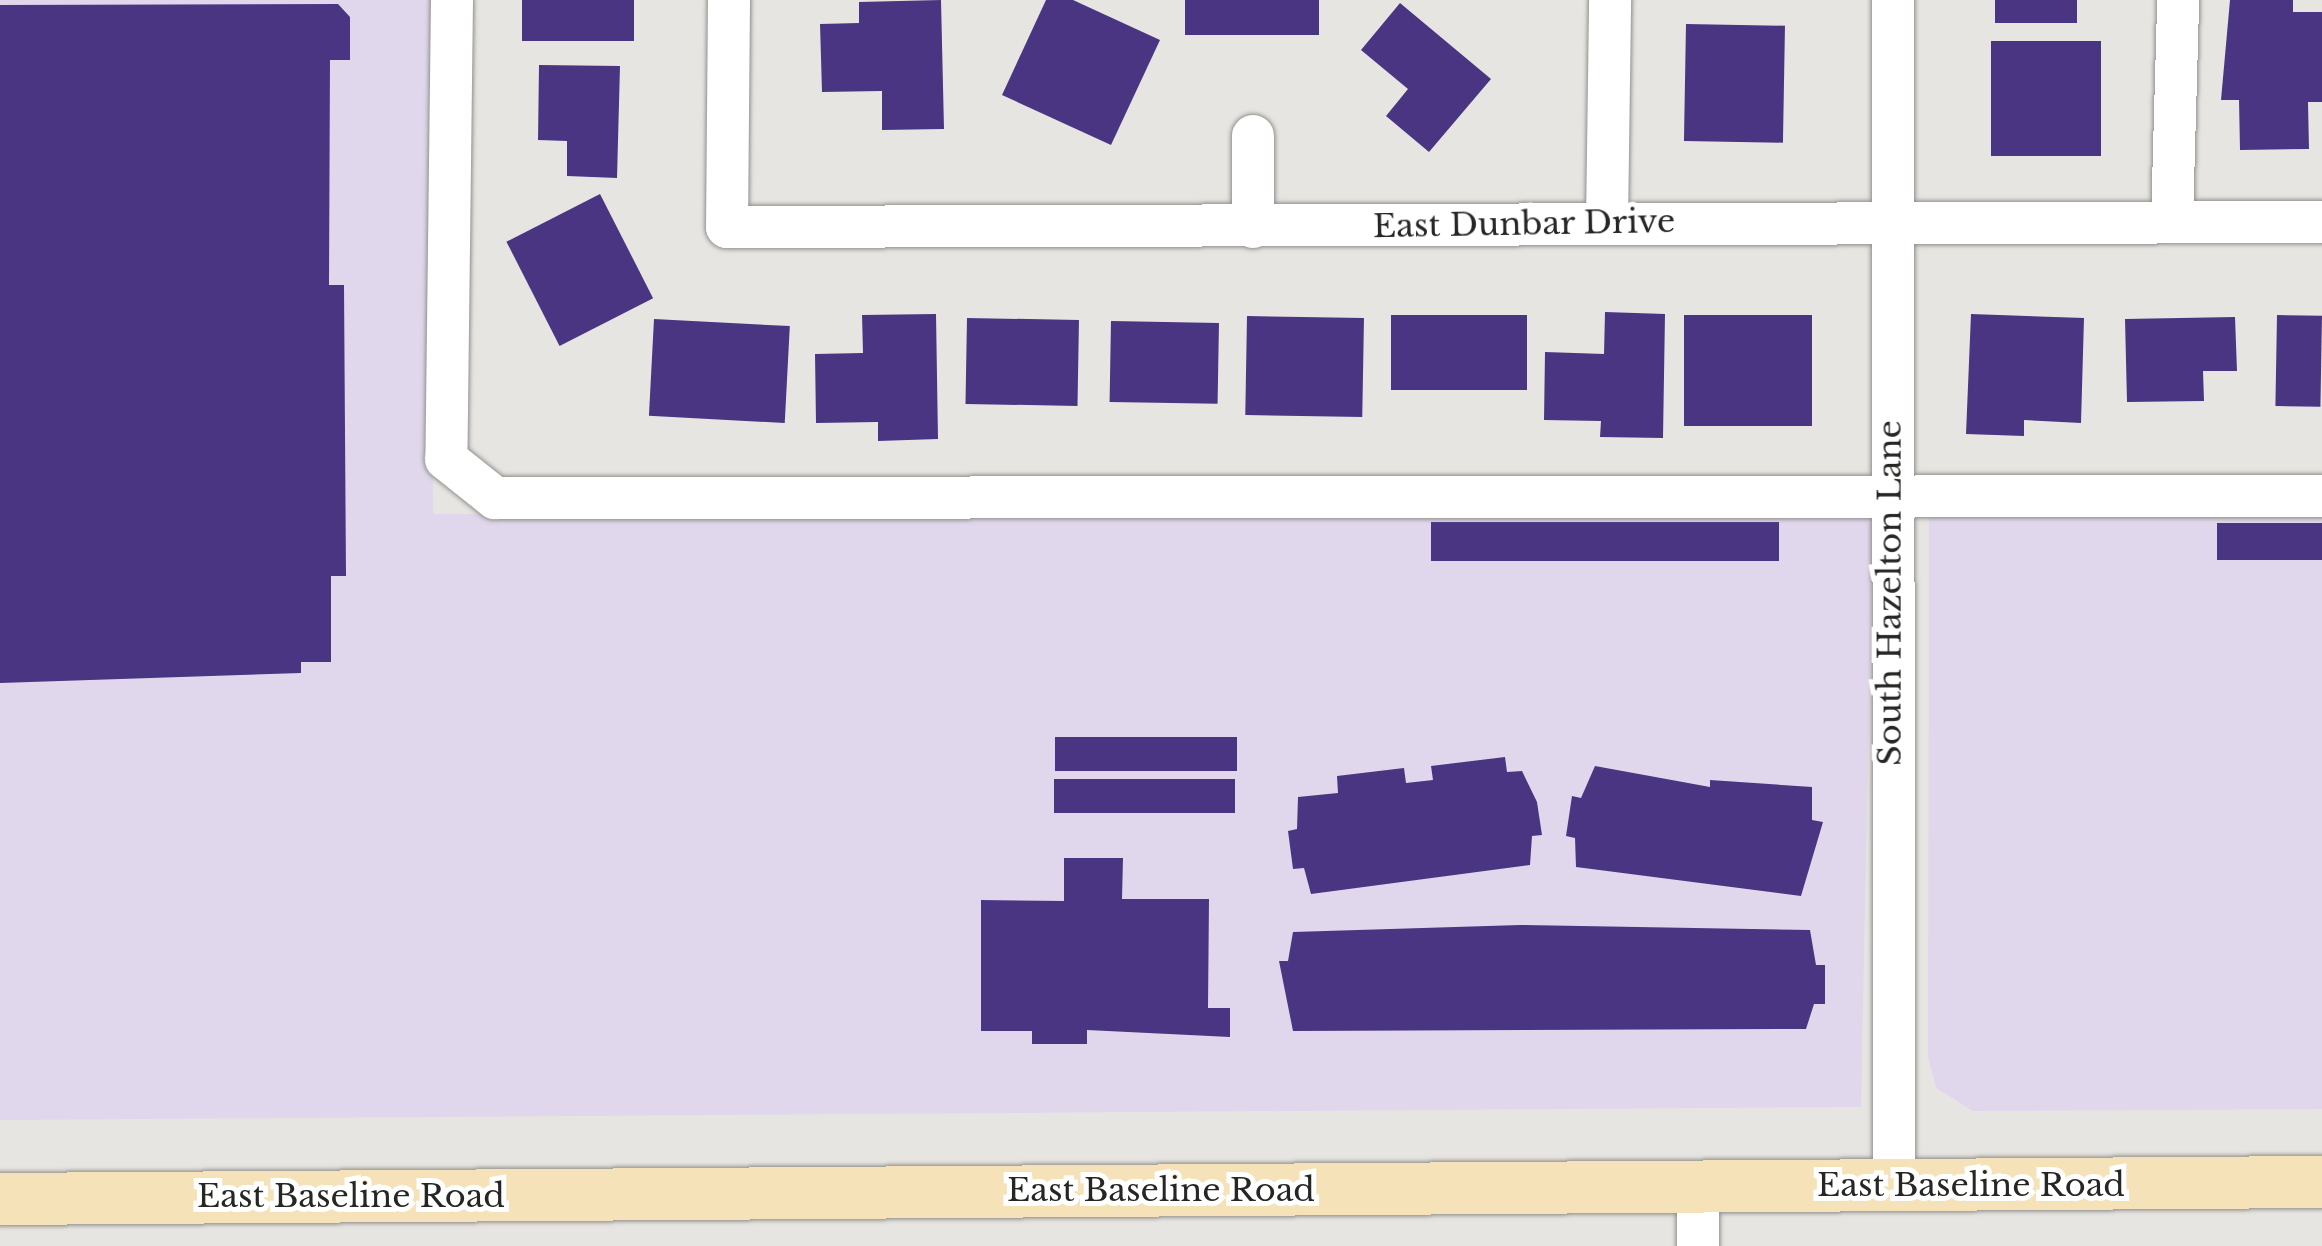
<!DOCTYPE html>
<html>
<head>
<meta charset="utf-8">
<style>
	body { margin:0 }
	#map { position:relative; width:2322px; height:1246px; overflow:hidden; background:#e7e5e2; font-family:"Libre Baskerville",serif }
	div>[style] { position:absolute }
	.commercial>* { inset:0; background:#e0d7ec }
	.building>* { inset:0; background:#4a3583; transform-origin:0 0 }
	.roads { filter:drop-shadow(0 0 2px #92908d) drop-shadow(0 0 2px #92908d) }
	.minor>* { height:42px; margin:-21px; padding:0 21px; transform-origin:21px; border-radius:21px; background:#fff }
	.major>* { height:52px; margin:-26px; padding:0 26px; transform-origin:26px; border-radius:26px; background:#f5e2b8 }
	span { translate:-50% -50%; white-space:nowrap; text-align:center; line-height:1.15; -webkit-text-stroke:10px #fff; paint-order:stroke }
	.street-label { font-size:32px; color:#262624 }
</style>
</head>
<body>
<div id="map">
	<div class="commercial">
		<i style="clip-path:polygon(0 0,432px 0,433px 514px,1873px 514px,1861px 1107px,0 1120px)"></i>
		<i style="clip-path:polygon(1929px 512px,2322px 514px,2322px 1109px,1973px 1111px,1936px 1088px,1928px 1057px)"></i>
	</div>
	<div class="building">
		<i style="left:522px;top:0;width:112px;height:41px"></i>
		<i style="clip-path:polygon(941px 0,944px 129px,882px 130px,882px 91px,822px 92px,820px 24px,859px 23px,859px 2px)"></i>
		<i style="clip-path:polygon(1046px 0,1073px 0,1160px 40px,1111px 145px,1002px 95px)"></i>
		<i style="left:1185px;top:0;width:134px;height:35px"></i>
		<i style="left:1995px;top:0;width:82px;height:23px"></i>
		<i style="clip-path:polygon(2230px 0,2293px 0,2293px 12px,2322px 12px,2322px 102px,2308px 102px,2309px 149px,2240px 150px,2239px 100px,2221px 100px)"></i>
		<i style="clip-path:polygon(1400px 3px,1491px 79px,1429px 152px,1386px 116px,1408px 89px,1361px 50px)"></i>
		<i style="clip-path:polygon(338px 4px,350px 17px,350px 60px,330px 60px,329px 285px,344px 285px,346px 576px,331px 576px,331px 662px,301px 662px,301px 673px,0 683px,0 5px)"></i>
		<i style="left:1686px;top:24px;width:99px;height:117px;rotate:1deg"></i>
		<i style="left:2101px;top:41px;width:115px;height:110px;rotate:90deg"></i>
		<i style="clip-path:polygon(539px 65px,620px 66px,617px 178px,567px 176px,567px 141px,538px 140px)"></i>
		<i style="left:600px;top:194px;width:117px;height:105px;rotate:63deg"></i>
		<i style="clip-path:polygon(1605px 312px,1665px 314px,1663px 438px,1600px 437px,1601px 421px,1544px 420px,1545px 352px,1604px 354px)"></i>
		<i style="clip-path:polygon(936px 314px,938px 439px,878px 441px,878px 422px,816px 423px,815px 354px,863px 353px,862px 315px)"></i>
		<i style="clip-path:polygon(1971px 314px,2084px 318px,2081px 423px,2024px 420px,2024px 436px,1966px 434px)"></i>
		<i style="left:1391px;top:315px;width:136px;height:75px"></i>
		<i style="left:1684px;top:315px;width:128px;height:111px"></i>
		<i style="left:2277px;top:315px;width:45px;height:91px;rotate:1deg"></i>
		<i style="left:1247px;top:316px;width:117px;height:99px;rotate:1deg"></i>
		<i style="clip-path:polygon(2235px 317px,2237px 371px,2203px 371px,2204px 401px,2127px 402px,2125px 319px)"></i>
		<i style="left:967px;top:318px;width:112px;height:86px;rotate:1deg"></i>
		<i style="left:654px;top:319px;width:136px;height:97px;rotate:3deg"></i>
		<i style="left:1111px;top:321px;width:108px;height:81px;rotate:1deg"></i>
		<i style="left:1431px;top:522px;width:348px;height:39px"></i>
		<i style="left:2322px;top:523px;width:37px;height:105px;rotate:90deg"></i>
		<i style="left:1055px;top:737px;width:182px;height:34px"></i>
		<i style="clip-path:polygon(1505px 757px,1507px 772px,1522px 771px,1537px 802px,1542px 835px,1532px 836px,1530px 865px,1311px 894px,1304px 868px,1293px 869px,1288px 831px,1297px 829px,1298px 797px,1338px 793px,1337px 776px,1404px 768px,1406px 783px,1433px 780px,1431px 766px)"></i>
		<i style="clip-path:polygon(1595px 766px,1710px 787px,1710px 780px,1812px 787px,1812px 820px,1823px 822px,1801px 896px,1576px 867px,1575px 838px,1566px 836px,1572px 796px,1581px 798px)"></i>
		<i style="left:1054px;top:779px;width:181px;height:34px"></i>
		<i style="clip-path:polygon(1064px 858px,1123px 858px,1122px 899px,1209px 899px,1208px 1008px,1230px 1008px,1230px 1037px,1087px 1030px,1087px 1044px,1032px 1044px,1032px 1031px,981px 1031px,981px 900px,1064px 901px)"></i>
		<i style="clip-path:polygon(1520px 925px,1810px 930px,1816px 965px,1825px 965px,1825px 1004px,1814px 1004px,1806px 1029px,1293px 1031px,1279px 961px,1288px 961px,1293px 932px)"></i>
	</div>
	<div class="roads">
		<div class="minor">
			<i style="left:452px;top:0;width:459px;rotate:90.7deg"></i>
			<i style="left:446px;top:459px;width:63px;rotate:38.5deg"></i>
			<i style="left:495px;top:498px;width:1827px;rotate:-0.06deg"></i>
			<i style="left:729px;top:0;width:227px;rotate:90.5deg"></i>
			<i style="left:727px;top:227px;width:1595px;rotate:-0.18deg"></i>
			<i style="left:1893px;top:0;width:1186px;rotate:89.95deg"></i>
			<i style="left:1253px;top:136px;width:91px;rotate:90deg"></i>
			<i style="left:2172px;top:221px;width:221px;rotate:-88.4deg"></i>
			<i style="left:1607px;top:223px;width:223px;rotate:-89.2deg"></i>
			<i style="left:1698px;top:1246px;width:59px;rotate:-90deg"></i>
		</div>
		<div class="major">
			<i style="left:0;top:1199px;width:2322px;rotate:-0.42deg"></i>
		</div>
	</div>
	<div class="street-label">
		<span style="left:1524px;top:224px;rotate:-1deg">East Dunbar Drive</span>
		<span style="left:1890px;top:593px;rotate:-90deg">South Hazelton Lane</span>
		<span style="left:1971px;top:1185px">East Baseline Road</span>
		<span style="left:1161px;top:1190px">East Baseline Road</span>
		<span style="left:351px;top:1196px">East Baseline Road</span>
	</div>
</div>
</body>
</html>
